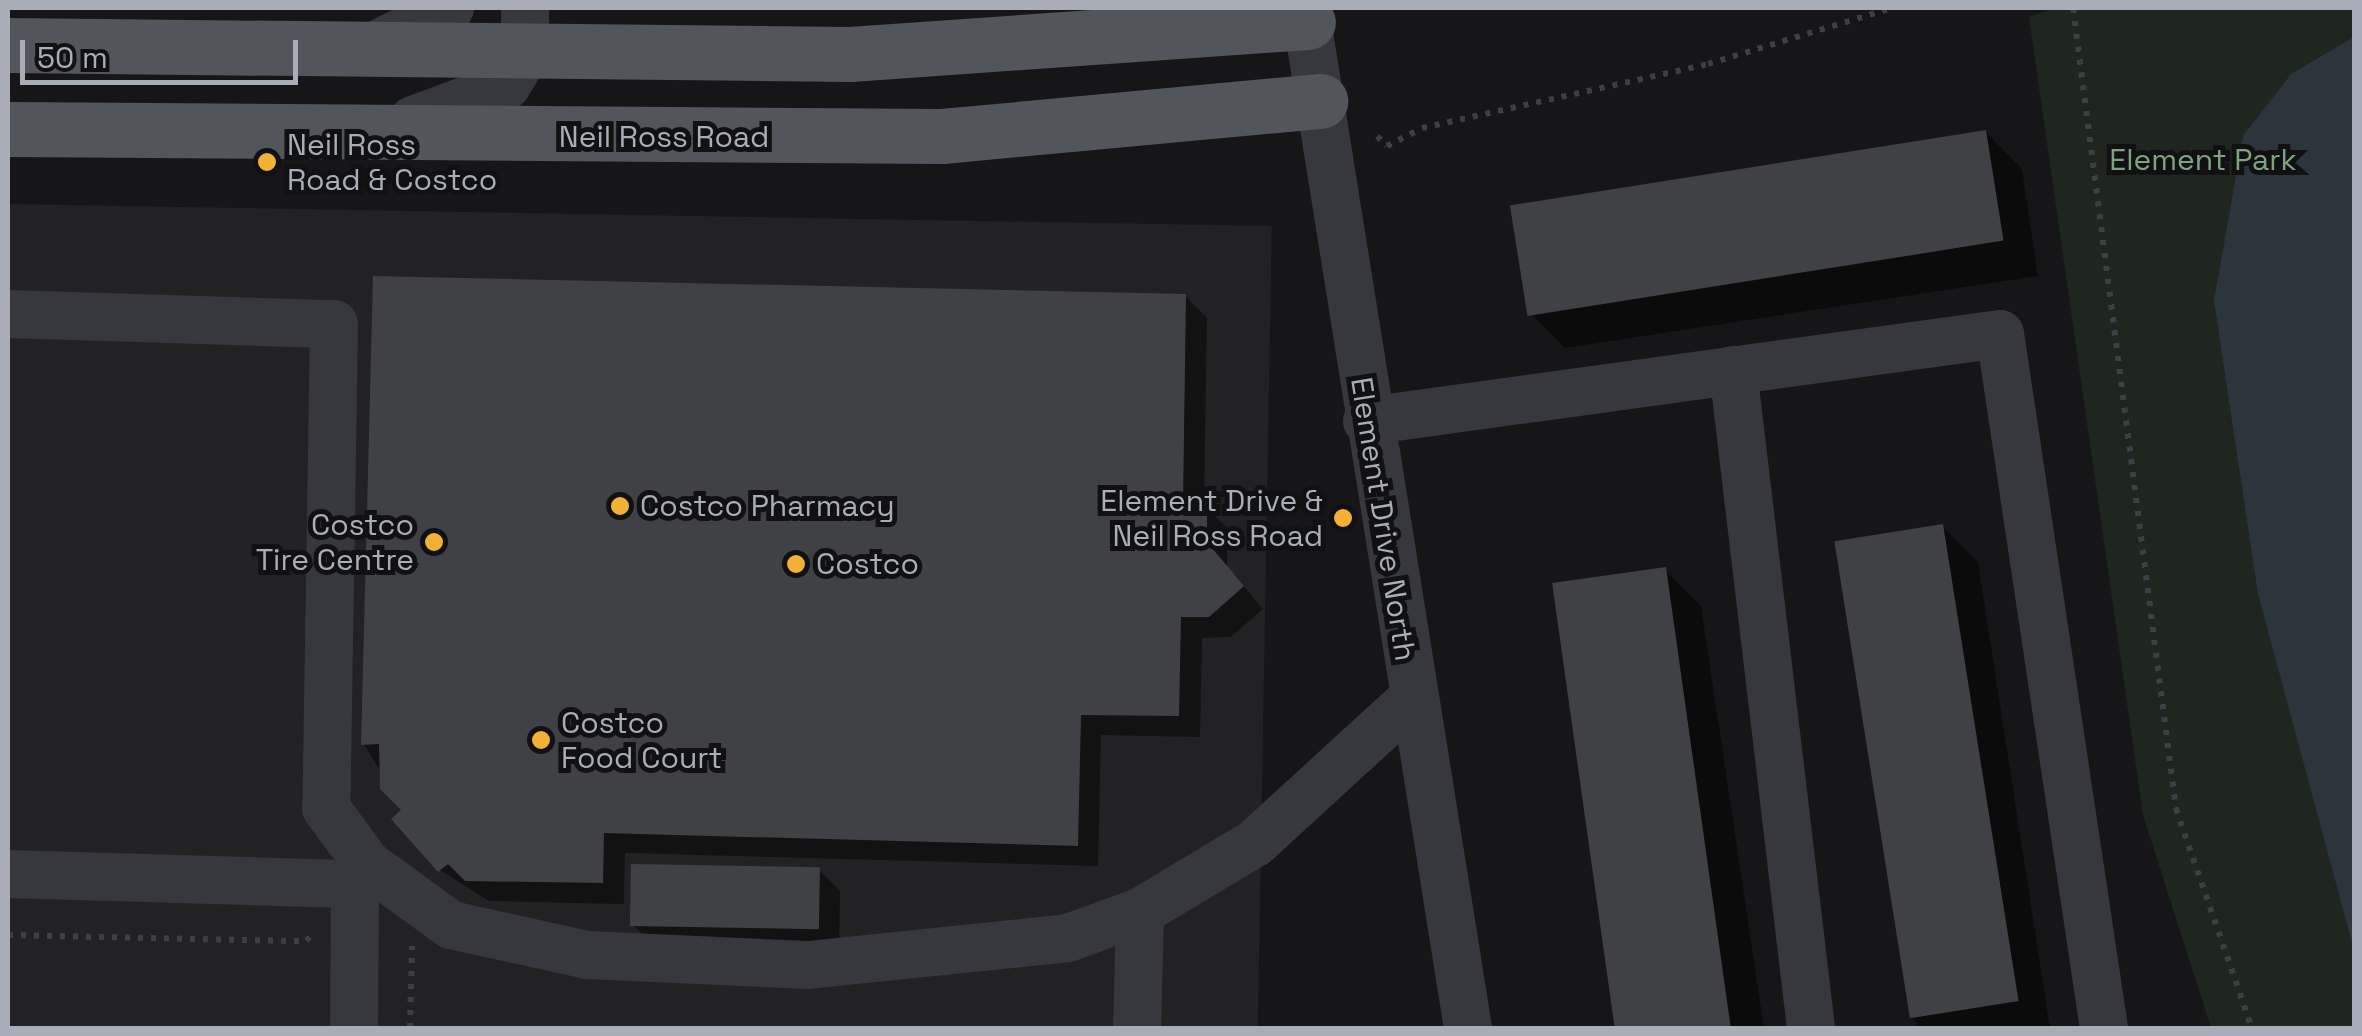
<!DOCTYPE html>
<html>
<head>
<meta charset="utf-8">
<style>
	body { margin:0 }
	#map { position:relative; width:2362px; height:1036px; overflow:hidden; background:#161618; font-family:"Space Grotesk",sans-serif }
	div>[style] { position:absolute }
	.built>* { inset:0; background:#222225; transform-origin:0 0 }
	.green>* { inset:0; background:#1e261f }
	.water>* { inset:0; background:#2c353c }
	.shadow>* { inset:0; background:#0007 }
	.building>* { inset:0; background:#404145; transform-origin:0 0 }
	.path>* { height:6px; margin-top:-3px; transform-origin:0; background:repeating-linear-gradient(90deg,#3d3f44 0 5px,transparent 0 13px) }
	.minor>* { height:48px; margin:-24px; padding:0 24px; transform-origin:24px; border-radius:24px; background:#37383d }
	.major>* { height:55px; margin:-27.5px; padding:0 27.5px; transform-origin:27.5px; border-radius:27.5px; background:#53555c }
	.dots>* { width:28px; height:28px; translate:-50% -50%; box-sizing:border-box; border:5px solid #111113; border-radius:50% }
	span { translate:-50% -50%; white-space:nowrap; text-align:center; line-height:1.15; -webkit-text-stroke:10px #111113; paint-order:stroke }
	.street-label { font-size:30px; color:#a8adb8 }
	.poi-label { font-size:30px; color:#a8adb8 }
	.left { translate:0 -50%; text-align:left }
	.right { translate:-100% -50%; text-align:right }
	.park-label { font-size:30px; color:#7fa381 }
	.frame { position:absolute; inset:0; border:10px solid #a8adb8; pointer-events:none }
	.scale { position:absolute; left:20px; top:40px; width:278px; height:45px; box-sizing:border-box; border:5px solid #a8adb8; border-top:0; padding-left:12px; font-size:30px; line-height:35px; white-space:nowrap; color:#a8adb8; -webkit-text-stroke:8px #111113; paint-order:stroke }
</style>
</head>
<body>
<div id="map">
	<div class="built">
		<i style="left:8px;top:204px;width:1264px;height:824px;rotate:1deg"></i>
	</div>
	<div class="green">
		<i style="clip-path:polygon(2054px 8px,2354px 8px,2354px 1028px,2211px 1028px,2143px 815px,2029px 17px)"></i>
	</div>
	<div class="water">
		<i style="clip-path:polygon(2354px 37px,2354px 950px,2258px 594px,2214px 301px,2243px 136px,2291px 74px)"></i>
	</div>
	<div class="shadow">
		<i style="clip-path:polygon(1986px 132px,2022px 169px,2038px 276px,1565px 348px,1529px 312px)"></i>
		<i style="clip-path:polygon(1185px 296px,1207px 318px,1204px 507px,1228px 528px,1227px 566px,1263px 609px,1231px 637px,1202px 638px,1200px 737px,1101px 735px,1098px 866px,625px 853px,624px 904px,489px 901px,440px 870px,364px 744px)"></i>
		<i style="clip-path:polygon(1942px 526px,1978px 562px,2050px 1028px,1922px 1028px,1909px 1016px)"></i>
		<i style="clip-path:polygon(1665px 570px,1701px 606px,1764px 1028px,1621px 1028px,1555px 586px)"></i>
		<i style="clip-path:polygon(819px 870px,840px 891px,839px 950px,654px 947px,633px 925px)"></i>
	</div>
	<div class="building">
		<i style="left:1986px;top:130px;width:112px;height:482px;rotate:81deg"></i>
		<i style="clip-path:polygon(373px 276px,1186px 294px,1183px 504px,1207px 504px,1207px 542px,1244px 586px,1209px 617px,1181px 617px,1179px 716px,1081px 715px,1078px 846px,604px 833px,603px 883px,465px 881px,448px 864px,438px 872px,391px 819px,401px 810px,380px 789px,379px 744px,361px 745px)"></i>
		<i style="left:1943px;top:524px;width:483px;height:110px;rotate:81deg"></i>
		<i style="left:1666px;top:567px;width:466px;height:115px;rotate:82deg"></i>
		<i style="left:631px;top:864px;width:189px;height:62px;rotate:1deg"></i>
	</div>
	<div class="path">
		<i style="left:2073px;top:8px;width:808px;rotate:82.67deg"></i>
		<i style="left:2176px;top:809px;width:232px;rotate:70.9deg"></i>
		<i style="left:1377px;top:136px;width:14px;rotate:45deg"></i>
		<i style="left:1387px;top:146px;width:39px;rotate:-27deg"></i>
		<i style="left:1422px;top:128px;width:293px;rotate:-12.6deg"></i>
		<i style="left:1708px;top:64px;width:192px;rotate:-16.9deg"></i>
		<i style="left:8px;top:935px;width:298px;rotate:1.2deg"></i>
		<i style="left:306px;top:941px;width:10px;rotate:-45deg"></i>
		<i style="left:410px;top:1028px;width:82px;rotate:-88.6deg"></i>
	</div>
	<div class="minor">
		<i style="left:1305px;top:8px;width:1033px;rotate:80.92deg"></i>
		<i style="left:374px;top:46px;width:85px;rotate:-26.6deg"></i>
		<i style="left:413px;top:120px;width:100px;rotate:-20.4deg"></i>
		<i style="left:507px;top:85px;width:35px;rotate:-59deg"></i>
		<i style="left:525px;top:55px;width:47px;rotate:-90deg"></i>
		<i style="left:8px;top:314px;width:326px;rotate:1.8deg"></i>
		<i style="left:334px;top:324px;width:484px;rotate:90.9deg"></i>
		<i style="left:326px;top:808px;width:69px;rotate:53.8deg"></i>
		<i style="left:367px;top:864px;width:104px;rotate:36deg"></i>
		<i style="left:451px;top:925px;width:139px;rotate:12.4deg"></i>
		<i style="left:587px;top:955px;width:221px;rotate:2.6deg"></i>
		<i style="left:808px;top:965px;width:261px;rotate:-5.9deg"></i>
		<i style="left:1068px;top:938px;width:77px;rotate:-19.9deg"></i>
		<i style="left:1140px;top:912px;width:134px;rotate:-31deg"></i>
		<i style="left:1255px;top:843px;width:213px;rotate:-42.5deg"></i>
		<i style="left:1733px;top:370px;width:663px;rotate:83.24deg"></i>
		<i style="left:1367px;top:421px;width:639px;rotate:-7.83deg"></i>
		<i style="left:2000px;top:334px;width:702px;rotate:81.48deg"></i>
		<i style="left:8px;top:874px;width:347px;rotate:1.7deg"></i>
		<i style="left:354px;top:1028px;width:144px;rotate:-89.6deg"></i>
		<i style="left:355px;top:884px;width:23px;rotate:-59deg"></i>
		<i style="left:1137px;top:1028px;width:116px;rotate:-88.5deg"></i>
	</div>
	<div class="major">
		<i style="left:8px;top:45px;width:842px;rotate:0.61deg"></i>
		<i style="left:850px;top:54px;width:459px;rotate:-4deg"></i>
		<i style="left:8px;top:129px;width:934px;rotate:0.43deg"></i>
		<i style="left:942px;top:136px;width:380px;rotate:-5.3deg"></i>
	</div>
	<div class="dots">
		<i style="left:267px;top:162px;background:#f2b134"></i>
		<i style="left:620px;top:506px;background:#f2b134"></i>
		<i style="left:1343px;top:518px;background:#f2b134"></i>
		<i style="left:434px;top:542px;background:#f2b134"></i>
		<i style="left:796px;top:564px;background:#f2b134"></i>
		<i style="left:541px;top:740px;background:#f2b134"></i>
	</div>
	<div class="street-label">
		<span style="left:664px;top:137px">Neil Ross Road</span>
		<span style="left:1383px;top:519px;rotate:81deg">Element Drive North</span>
	</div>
	<div class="poi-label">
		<span class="left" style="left:287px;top:162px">Neil Ross<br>Road &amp; Costco</span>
		<span class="right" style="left:1323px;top:518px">Element Drive &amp;<br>Neil Ross Road</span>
		<span class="left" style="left:640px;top:506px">Costco Pharmacy</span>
		<span class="right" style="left:414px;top:542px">Costco<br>Tire Centre</span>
		<span class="left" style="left:816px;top:564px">Costco</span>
		<span class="left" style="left:561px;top:740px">Costco<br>Food Court</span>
	</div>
	<div class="park-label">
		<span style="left:2203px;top:160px">Element Park</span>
	</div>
	<div class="frame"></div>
	<div class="scale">50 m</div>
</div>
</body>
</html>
